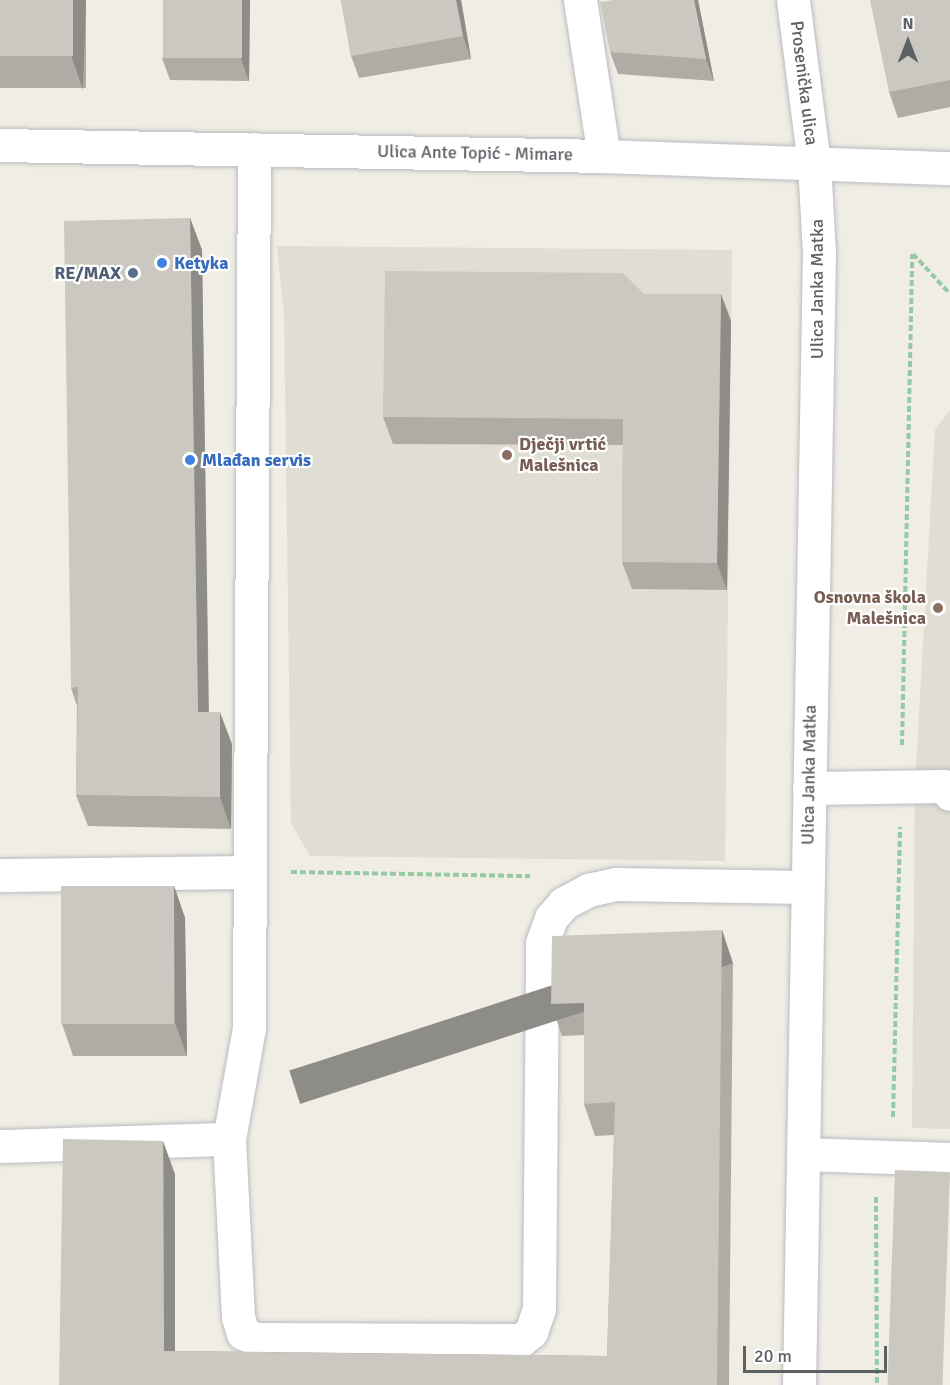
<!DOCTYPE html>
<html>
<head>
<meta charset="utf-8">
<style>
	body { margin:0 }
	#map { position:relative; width:950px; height:1385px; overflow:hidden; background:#f0eee4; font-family:Signika,sans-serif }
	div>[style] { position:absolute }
	.education>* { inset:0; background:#e0ddd3 }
	.path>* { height:4px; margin-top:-2px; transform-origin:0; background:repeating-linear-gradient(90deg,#95caa4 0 6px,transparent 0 9px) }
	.roads { filter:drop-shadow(0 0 2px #b9bcc2) drop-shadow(0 0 2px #b9bcc2) }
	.minor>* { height:33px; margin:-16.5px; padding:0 16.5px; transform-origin:16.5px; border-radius:16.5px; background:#fff }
	.wall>* { inset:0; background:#afaca6; transform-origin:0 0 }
	.shaded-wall>* { inset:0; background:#8e8c87; transform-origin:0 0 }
	.building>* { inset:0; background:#cbc8c1; transform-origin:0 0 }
	.dots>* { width:16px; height:16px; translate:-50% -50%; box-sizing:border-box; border:3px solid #fff; border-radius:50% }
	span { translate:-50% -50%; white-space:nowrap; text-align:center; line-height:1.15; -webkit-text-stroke:4.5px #fff; paint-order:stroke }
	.street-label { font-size:18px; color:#5c6166 }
	.shop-label { font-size:18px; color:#366cbe; font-weight:700 }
	.left { translate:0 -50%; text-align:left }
	.service-label { font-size:18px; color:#4e5e75; font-weight:700 }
	.right { translate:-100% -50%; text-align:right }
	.education-label { font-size:18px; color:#785e54; font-weight:700 }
	.north { position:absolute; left:878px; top:12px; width:60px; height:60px; -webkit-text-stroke:4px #fff; paint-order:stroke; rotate:0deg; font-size:16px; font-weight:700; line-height:24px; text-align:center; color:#5c6166 }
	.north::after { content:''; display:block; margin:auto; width:21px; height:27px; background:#5c6166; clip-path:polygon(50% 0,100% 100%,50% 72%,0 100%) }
	.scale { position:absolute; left:743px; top:1346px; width:144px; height:27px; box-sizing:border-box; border:3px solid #5c6166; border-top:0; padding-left:8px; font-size:18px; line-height:21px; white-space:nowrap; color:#5c6166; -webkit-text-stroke:4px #fff; paint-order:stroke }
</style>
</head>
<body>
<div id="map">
	<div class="education">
		<i style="clip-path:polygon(277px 246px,732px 250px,725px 861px,310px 856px,291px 823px,284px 315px)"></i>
		<i style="clip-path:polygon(950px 410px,950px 1129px,912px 1128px,915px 786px,935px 430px)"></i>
	</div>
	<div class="path">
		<i style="left:913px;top:254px;width:54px;rotate:47.2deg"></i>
		<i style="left:902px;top:745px;width:491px;rotate:-88.8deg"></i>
		<i style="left:291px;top:872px;width:239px;rotate:1deg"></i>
		<i style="left:893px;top:1117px;width:290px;rotate:-88.6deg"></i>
		<i style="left:876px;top:1197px;width:188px;rotate:89.7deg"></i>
	</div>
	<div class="roads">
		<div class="minor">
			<i style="left:580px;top:0;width:158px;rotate:81.3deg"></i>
			<i style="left:793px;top:0;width:166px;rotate:82.7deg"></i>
			<i style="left:814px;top:165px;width:87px;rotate:86.7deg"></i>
			<i style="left:819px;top:252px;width:1133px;rotate:91.01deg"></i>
			<i style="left:0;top:145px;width:604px;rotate:1.04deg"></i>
			<i style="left:604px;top:156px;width:346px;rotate:2deg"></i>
			<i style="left:254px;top:149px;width:879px;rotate:90.33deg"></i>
			<i style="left:249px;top:1028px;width:113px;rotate:100.2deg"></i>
			<i style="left:229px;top:1139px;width:178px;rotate:87.1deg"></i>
			<i style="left:238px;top:1317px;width:17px;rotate:73deg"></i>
			<i style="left:243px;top:1333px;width:14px;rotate:25deg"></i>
			<i style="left:256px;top:1339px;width:265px;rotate:0.2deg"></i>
			<i style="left:521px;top:1340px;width:13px;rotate:-39deg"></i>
			<i style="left:531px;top:1332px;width:24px;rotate:-71deg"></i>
			<i style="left:539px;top:1309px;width:366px;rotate:-89.5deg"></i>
			<i style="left:542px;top:943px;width:27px;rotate:-70deg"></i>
			<i style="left:551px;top:918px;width:20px;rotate:-49deg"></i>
			<i style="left:564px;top:903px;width:27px;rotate:-28deg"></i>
			<i style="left:588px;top:890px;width:29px;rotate:-12deg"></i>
			<i style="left:616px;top:884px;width:191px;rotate:0.9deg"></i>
			<i style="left:809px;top:788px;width:135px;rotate:-0.8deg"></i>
			<i style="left:944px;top:786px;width:10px;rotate:53deg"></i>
			<i style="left:0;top:875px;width:250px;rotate:-0.7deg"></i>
			<i style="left:0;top:1146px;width:229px;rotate:-1.8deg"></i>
			<i style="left:803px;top:1154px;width:147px;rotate:1.9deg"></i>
		</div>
	</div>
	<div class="wall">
		<i style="left:0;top:0;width:86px;height:88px"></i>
		<i style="clip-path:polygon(250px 0,249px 81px,170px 80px,162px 58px)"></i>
		<i style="clip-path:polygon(341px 0,461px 0,471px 59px,359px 78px,351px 56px)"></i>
		<i style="clip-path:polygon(613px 0,698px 0,714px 81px,618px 74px,610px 52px)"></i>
		<i style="clip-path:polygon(950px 0,950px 107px,898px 118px,889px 92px)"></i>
		<i style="clip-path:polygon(190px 218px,202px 250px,209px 712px,232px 744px,231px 829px,88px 826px,76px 795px,77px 706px,71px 688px)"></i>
		<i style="clip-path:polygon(644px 294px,721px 294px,731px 321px,727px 590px,632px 589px,622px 562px,623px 445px,393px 444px,383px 417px)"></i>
		<i style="clip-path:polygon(174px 886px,185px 918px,187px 1056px,73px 1056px,62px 1024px)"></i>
		<i style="clip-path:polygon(722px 930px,733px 963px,729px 1385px,59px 1385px,175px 1174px,175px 1351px,607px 1356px,614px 1135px,595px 1136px,584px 1104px,584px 1035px,562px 1036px,551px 1004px)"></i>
	</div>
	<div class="shaded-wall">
		<i style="clip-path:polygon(73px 0,86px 0,83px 90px,72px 58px)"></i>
		<i style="clip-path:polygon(242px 0,250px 0,249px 81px,241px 59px)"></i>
		<i style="clip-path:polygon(456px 0,461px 0,471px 59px,463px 36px)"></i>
		<i style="clip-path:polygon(694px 0,698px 0,714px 81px,706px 59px)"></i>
		<i style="clip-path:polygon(190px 218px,202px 250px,209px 743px,198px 712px)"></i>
		<i style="clip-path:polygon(721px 294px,731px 321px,727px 590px,717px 563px)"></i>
		<i style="clip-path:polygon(220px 712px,232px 744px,231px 829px,220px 797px)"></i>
		<i style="clip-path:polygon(174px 886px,185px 918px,187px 1056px,175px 1023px)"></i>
		<i style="left:722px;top:930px;width:35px;height:455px;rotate:72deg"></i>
		<i style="clip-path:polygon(163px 1141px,175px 1174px,175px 1383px,164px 1351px)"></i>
	</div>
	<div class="building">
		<i style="left:0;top:0;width:73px;height:56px"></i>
		<i style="left:163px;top:0;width:79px;height:58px"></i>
		<i style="clip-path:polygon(341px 0,456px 0,463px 36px,351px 56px)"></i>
		<i style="clip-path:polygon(613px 0,694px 0,706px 59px,610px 52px,600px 2px)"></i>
		<i style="clip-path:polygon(870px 0,950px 0,950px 80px,889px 92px)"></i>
		<i style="clip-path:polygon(190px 218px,198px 712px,220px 712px,220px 797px,76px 795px,78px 687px,71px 688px,64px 221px)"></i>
		<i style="clip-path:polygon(385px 271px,623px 273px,644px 294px,721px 294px,717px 563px,622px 562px,623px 419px,383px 417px)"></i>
		<i style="left:61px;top:886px;width:113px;height:138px"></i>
		<i style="clip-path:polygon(722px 930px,717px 1385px,59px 1385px,63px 1139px,163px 1141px,164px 1351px,607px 1356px,615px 1102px,584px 1104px,584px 1003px,551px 1004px,552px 936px)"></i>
		<i style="left:895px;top:1170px;width:55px;height:215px;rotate:2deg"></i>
	</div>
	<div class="dots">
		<i style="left:162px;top:263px;background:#3f7fe0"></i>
		<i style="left:133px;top:273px;background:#5c6f8a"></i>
		<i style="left:507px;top:455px;background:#8d6e63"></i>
		<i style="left:190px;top:460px;background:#3f7fe0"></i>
		<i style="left:938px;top:608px;background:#8d6e63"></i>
	</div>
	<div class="street-label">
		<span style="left:804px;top:83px;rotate:83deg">Prosenička ulica</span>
		<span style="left:475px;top:153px;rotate:1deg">Ulica Ante Topić - Mimare</span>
		<span style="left:817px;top:289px;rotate:-90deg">Ulica Janka Matka</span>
		<span style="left:809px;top:775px;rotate:-89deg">Ulica Janka Matka</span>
	</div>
	<div class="shop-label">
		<span class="left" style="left:174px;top:263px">Ketyka</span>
		<span class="left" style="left:202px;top:460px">Mlađan servis</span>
	</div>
	<div class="service-label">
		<span class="right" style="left:121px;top:273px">RE/MAX</span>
	</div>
	<div class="education-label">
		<span class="left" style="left:519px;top:455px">Dječji vrtić<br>Malešnica</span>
		<span class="right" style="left:926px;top:608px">Osnovna škola<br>Malešnica</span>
	</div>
	<div class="north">N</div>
	<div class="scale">20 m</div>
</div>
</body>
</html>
